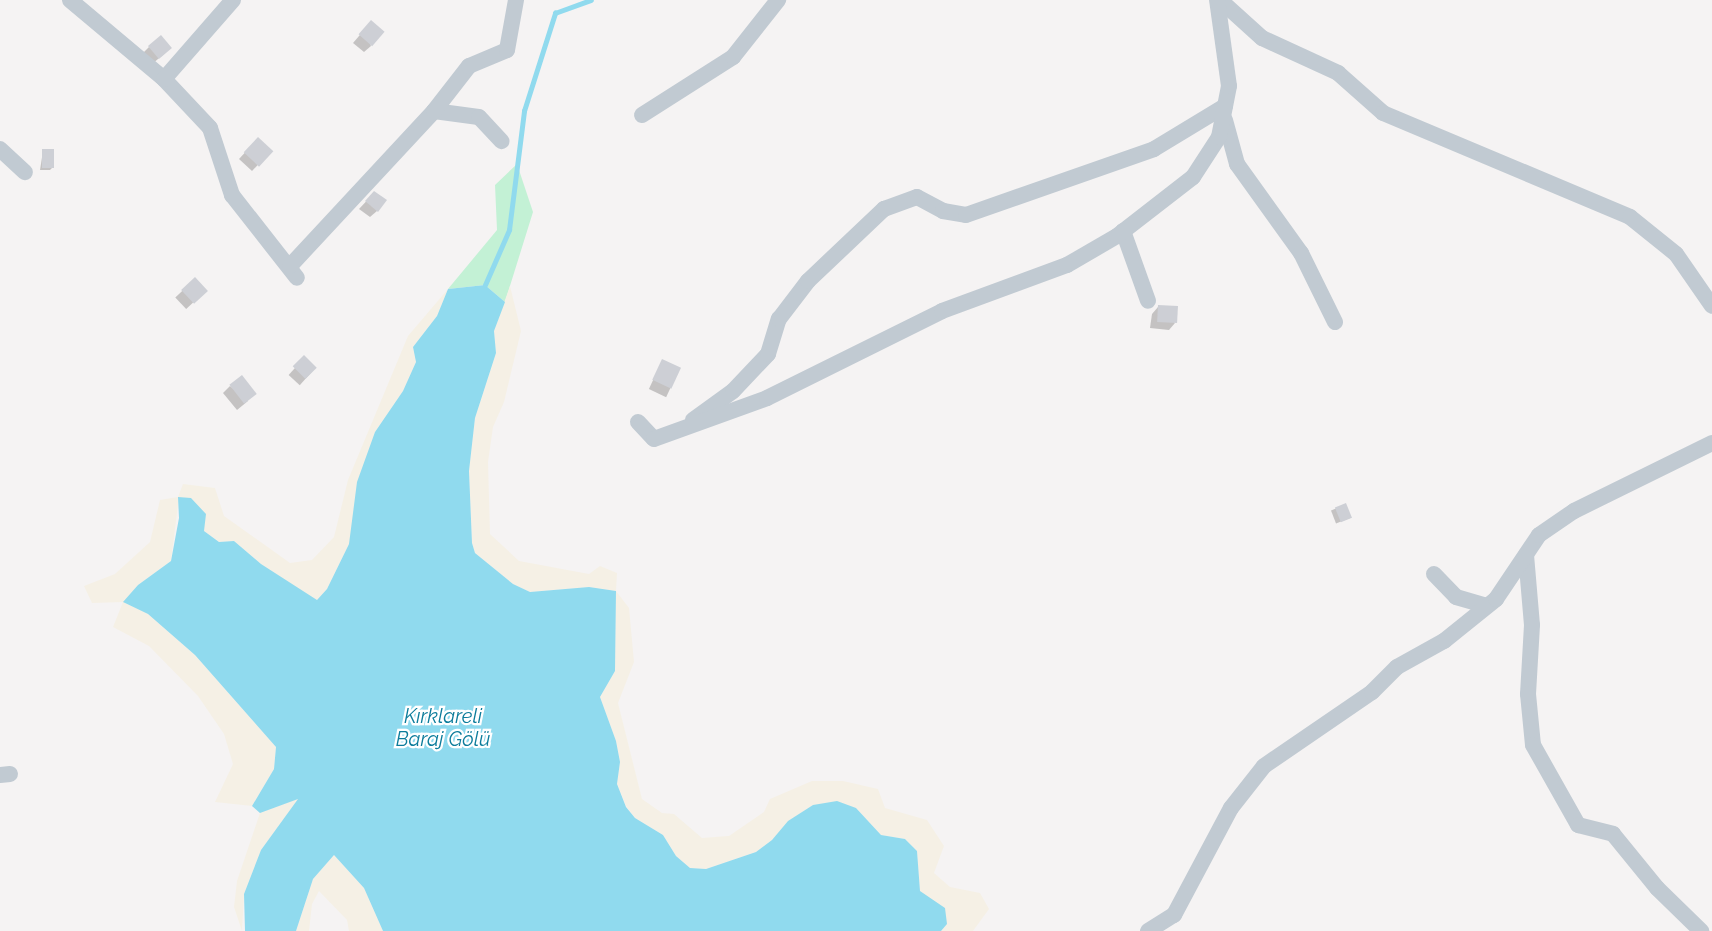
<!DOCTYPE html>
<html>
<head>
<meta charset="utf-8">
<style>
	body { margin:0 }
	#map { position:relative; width:1712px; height:931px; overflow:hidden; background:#f5f3f3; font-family:Raleway,sans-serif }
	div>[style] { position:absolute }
	.green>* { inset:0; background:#c3f1d5 }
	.sand>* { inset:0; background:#f5f0e5 }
	.water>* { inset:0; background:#90daee }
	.shadow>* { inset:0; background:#0003; transform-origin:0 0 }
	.stream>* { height:4.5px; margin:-2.25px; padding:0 2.25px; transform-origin:2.25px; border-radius:2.25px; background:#90daee }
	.building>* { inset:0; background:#cdcfd5; transform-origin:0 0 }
	.street>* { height:16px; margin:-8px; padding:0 8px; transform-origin:8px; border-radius:8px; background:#c1cad2 }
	span { translate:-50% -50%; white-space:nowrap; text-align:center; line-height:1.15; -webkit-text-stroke:4.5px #fff; paint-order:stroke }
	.water-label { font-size:20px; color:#0c7c9b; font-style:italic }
</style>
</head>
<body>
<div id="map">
	<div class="green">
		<i style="clip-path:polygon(517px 164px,533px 212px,505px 302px,485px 285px,448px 289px,497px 230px,495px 185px)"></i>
	</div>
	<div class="sand">
		<i style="clip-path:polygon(510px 286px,521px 331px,504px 402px,493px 427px,488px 462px,490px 534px,519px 561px,589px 574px,600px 566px,617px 573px,616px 591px,629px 608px,634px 662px,618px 703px,642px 799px,662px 813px,674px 814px,702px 838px,729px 836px,764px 812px,770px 799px,812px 781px,843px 781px,878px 789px,885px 808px,927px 820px,944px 846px,934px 873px,950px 887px,980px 893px,989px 909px,973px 931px,941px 931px,947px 924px,920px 891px,917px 851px,905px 839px,881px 835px,856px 808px,813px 805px,789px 821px,772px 840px,756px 852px,706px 869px,690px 868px,676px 856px,663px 835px,635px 818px,626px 806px,617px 784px,620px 762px,616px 741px,600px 697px,615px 671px,616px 591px,589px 587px,530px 592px,513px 584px,475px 553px,472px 543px,469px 471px,475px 418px,496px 353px,494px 331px)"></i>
		<i style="clip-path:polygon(448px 289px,437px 316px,413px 347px,416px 362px,403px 391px,375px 432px,349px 544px,327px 589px,316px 601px,261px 564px,234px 541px,219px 542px,204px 531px,179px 497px,171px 561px,138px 585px,124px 602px,148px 614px,195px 655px,276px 747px,274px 769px,252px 806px,215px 802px,233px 764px,224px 734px,198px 696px,149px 646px,113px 627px,123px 602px,92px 603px,84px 586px,115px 574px,150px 542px,160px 500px,178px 497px,183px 484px,215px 488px,224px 516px,290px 563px,312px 560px,334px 537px,348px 480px,408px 336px)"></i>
		<i style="clip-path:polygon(299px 798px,261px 850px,244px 894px,242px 931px,234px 907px,237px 881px,260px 813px)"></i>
		<i style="clip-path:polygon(334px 855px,364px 888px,383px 931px,349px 931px,347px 920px,319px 891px,312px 904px,309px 931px,296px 931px,313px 879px)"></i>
	</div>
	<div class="water">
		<i style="clip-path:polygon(485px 285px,505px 302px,494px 331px,496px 353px,475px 418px,469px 471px,472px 543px,475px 553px,513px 584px,530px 592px,589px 587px,616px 591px,615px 671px,600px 697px,616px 741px,620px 762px,617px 784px,626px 807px,635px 818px,663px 835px,676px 856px,690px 868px,706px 869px,756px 852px,772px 840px,788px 821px,813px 805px,837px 801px,856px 808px,881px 835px,905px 839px,917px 851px,920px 891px,945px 908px,947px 924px,941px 931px,383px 931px,364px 888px,334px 855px,313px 879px,296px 931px,245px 931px,244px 894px,261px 850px,298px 799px,260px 813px,252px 806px,274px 769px,276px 747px,195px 655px,148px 614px,123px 602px,138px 585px,171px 561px,179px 518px,178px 497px,191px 498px,206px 514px,204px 531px,219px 542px,234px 541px,261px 564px,317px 600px,327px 589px,349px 544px,357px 482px,375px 432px,403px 391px,416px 362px,413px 347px,437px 316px,448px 289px)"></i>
	</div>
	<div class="shadow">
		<i style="clip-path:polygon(365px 29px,371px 46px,364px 52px,353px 43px)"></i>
		<i style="clip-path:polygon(149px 47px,164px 54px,152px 64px,142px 54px)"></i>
		<i style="clip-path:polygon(251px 146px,271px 151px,252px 171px,239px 159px)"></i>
		<i style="clip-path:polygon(43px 151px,53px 167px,50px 170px,40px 170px)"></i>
		<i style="clip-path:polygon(374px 193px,377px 211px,370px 217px,359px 209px)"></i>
		<i style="left:195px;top:279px;width:16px;height:27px;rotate:47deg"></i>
		<i style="clip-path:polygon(1158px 307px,1175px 323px,1169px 330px,1150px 328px,1152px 314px)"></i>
		<i style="left:304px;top:358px;width:15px;height:23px;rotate:42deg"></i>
		<i style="left:662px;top:361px;width:19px;height:31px;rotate:25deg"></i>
		<i style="clip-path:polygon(230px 386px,248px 401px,237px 410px,223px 393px)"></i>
		<i style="left:1345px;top:505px;width:14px;height:15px;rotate:69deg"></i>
	</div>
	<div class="stream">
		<i style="left:485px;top:285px;width:60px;rotate:-66.4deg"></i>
		<i style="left:509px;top:230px;width:120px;rotate:-82.8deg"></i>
		<i style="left:524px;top:111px;width:103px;rotate:-72.4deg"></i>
		<i style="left:555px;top:13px;width:38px;rotate:-20deg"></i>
	</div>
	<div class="building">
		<i style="left:371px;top:20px;width:18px;height:19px;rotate:41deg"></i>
		<i style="left:161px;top:35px;width:17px;height:17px;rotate:50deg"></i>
		<i style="left:258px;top:137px;width:21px;height:21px;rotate:43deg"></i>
		<i style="left:42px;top:149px;width:12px;height:19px"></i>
		<i style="clip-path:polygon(374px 191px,387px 200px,378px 212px,365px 201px)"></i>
		<i style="left:195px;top:277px;width:19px;height:19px;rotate:47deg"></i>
		<i style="left:1158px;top:305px;width:20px;height:17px;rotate:3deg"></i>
		<i style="left:304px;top:355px;width:18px;height:16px;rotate:45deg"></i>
		<i style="left:662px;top:359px;width:21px;height:23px;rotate:25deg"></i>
		<i style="left:242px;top:375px;width:24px;height:16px;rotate:52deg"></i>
		<i style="left:1346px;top:503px;width:16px;height:12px;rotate:68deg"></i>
	</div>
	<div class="street">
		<i style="left:70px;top:0;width:123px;rotate:40deg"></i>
		<i style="left:164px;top:79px;width:67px;rotate:46.8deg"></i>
		<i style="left:210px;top:128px;width:71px;rotate:71.8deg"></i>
		<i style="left:232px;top:195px;width:105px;rotate:51.9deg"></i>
		<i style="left:1220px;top:0;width:57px;rotate:42.1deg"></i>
		<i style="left:1262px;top:38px;width:84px;rotate:24.7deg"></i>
		<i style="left:1338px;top:73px;width:60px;rotate:41.6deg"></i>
		<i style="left:1383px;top:113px;width:268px;rotate:22.8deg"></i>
		<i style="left:1630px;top:217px;width:59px;rotate:38.8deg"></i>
		<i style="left:1676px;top:254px;width:63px;rotate:55.3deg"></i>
		<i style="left:164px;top:79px;width:105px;rotate:-48.9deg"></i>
		<i style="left:434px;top:111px;width:45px;rotate:7.6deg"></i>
		<i style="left:479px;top:117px;width:33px;rotate:47deg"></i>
		<i style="left:642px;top:115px;width:108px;rotate:-32.5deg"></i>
		<i style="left:733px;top:57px;width:73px;rotate:-51.7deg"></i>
		<i style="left:1225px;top:120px;width:46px;rotate:74.7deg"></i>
		<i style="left:1237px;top:164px;width:110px;rotate:54.3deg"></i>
		<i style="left:1301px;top:253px;width:77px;rotate:63.8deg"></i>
		<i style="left:0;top:149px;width:34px;rotate:43deg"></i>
		<i style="left:1123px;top:231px;width:74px;rotate:70.3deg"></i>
		<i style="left:290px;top:266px;width:212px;rotate:-47.1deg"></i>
		<i style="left:434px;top:111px;width:57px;rotate:-52.1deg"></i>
		<i style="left:469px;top:66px;width:41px;rotate:-22.8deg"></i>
		<i style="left:507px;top:50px;width:51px;rotate:-79.8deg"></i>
		<i style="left:693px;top:420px;width:49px;rotate:-35.9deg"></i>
		<i style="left:733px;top:391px;width:51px;rotate:-46.6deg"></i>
		<i style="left:768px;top:354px;width:37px;rotate:-73deg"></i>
		<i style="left:779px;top:319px;width:48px;rotate:-52.7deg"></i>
		<i style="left:808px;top:281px;width:105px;rotate:-43.5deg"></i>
		<i style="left:884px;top:209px;width:35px;rotate:-20deg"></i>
		<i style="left:917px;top:197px;width:30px;rotate:28deg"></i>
		<i style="left:943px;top:211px;width:23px;rotate:10deg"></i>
		<i style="left:966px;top:215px;width:199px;rotate:-19.3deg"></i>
		<i style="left:1154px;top:149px;width:83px;rotate:-31.2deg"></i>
		<i style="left:638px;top:422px;width:23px;rotate:47deg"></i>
		<i style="left:654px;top:439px;width:120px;rotate:-19.9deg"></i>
		<i style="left:767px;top:398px;width:195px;rotate:-26.4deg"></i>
		<i style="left:942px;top:311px;width:133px;rotate:-20.2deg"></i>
		<i style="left:1067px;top:265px;width:58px;rotate:-30.1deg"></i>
		<i style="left:1117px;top:236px;width:96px;rotate:-37.8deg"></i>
		<i style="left:1193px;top:177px;width:48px;rotate:-57deg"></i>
		<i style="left:1219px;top:137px;width:52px;rotate:-78.9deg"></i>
		<i style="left:1229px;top:86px;width:87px;rotate:-97.9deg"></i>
		<i style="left:1526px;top:555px;width:70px;rotate:85.1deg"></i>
		<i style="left:1532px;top:625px;width:69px;rotate:93.3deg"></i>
		<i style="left:1528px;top:694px;width:51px;rotate:84.4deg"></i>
		<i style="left:1533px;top:745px;width:92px;rotate:60.6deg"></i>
		<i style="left:1578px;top:825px;width:36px;rotate:14deg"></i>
		<i style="left:1613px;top:834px;width:70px;rotate:50.8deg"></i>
		<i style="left:1657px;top:888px;width:62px;rotate:44.3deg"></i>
		<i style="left:1434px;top:574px;width:32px;rotate:46deg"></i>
		<i style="left:1456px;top:597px;width:32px;rotate:16deg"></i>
		<i style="left:0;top:775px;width:10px;rotate:-6deg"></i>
		<i style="left:1148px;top:931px;width:31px;rotate:-32deg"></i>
		<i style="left:1174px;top:915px;width:121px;rotate:-62deg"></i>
		<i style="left:1231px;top:808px;width:53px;rotate:-51.8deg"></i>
		<i style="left:1264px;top:766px;width:131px;rotate:-34.4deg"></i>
		<i style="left:1372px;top:692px;width:35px;rotate:-45deg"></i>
		<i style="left:1397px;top:667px;width:54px;rotate:-29deg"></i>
		<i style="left:1444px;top:641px;width:67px;rotate:-38.9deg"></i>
		<i style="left:1496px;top:599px;width:77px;rotate:-56.1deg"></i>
		<i style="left:1539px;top:535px;width:42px;rotate:-34.4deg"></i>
		<i style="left:1574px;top:511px;width:154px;rotate:-26.2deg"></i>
	</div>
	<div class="water-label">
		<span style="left:443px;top:728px">Kırklareli<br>Baraj Gölü</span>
	</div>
</div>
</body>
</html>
